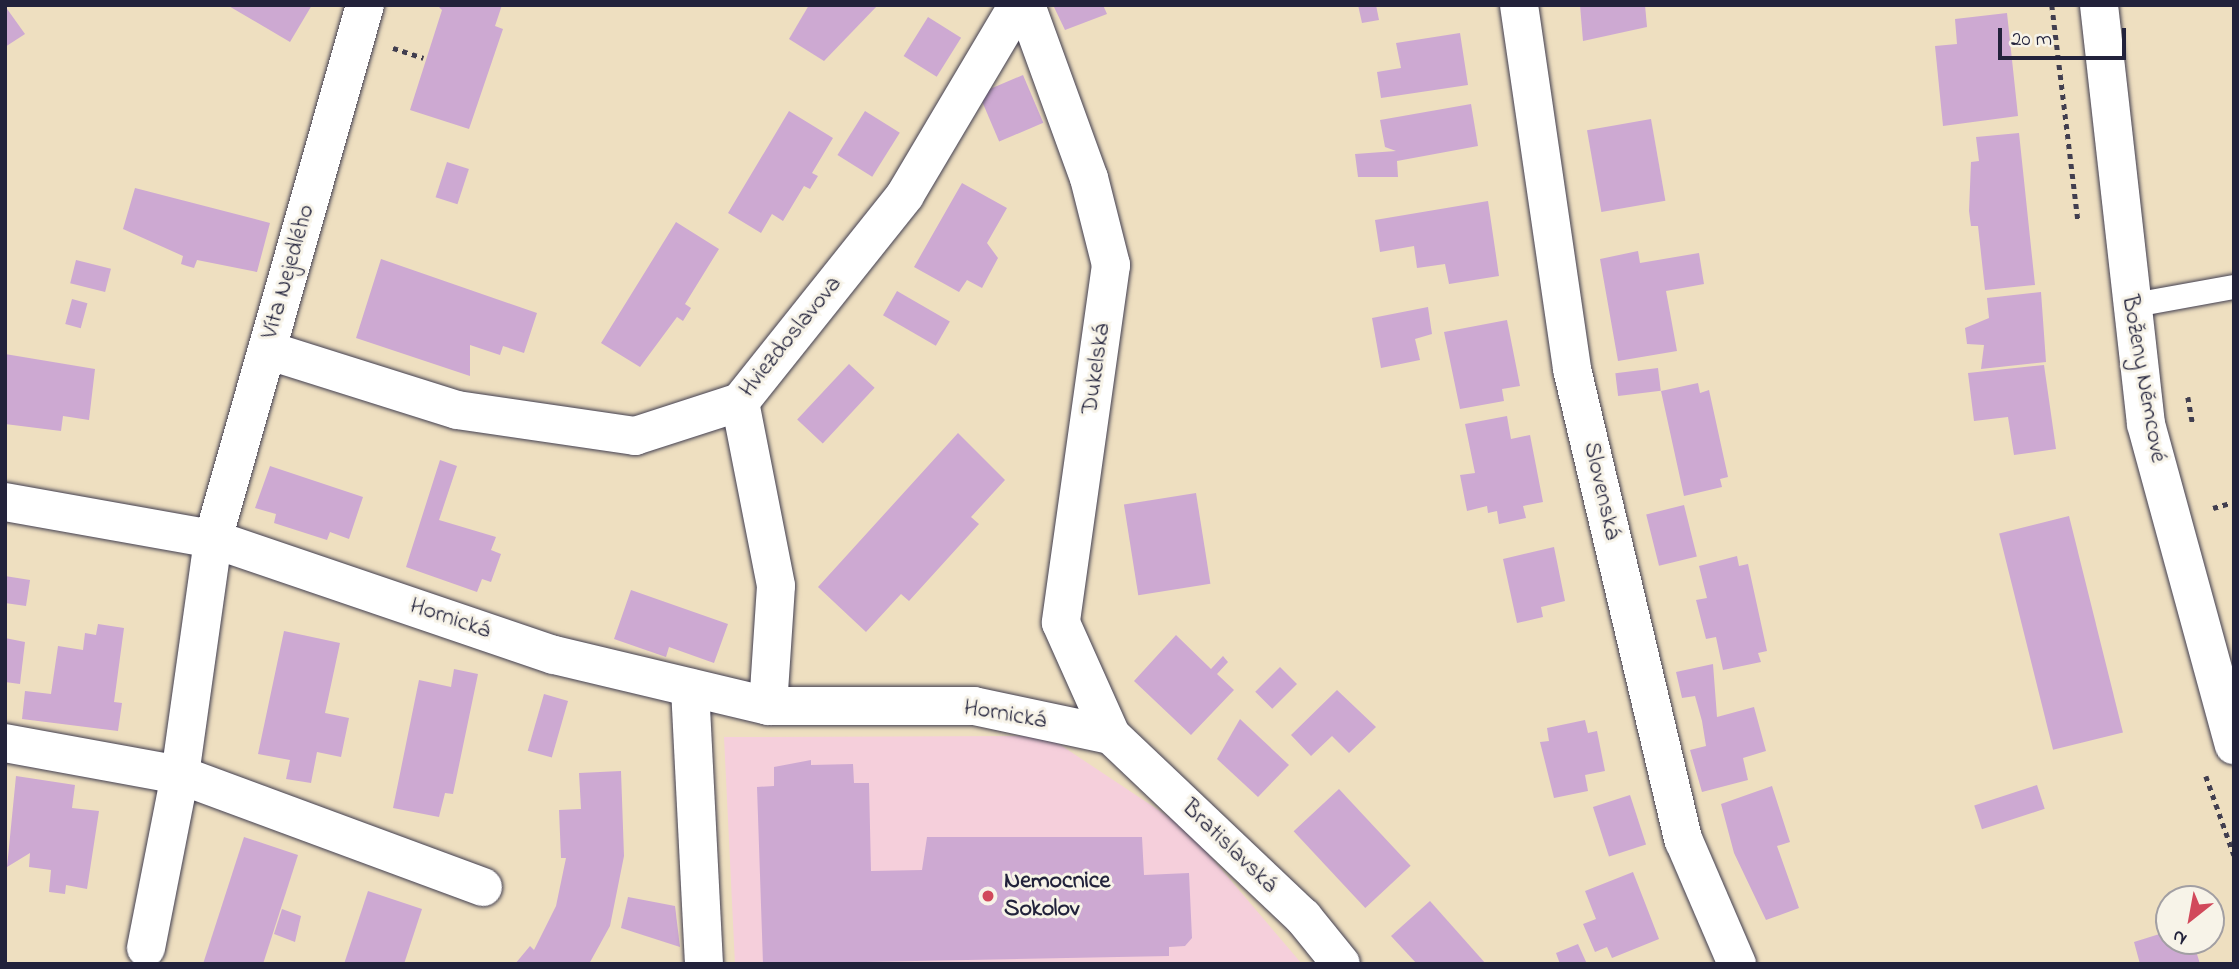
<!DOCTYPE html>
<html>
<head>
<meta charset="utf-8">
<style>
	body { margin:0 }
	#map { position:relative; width:2239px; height:969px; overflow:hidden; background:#eedfc0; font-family:"Indie Flower",sans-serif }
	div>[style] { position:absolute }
	.built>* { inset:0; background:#f5cfdb }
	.building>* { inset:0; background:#cda9d2; transform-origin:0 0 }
	.path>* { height:4.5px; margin-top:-2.25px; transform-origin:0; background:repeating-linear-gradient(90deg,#413e4f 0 5px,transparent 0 10px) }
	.roads { filter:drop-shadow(0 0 2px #413e4f) drop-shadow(0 0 2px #413e4f) }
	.service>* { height:24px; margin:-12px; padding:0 12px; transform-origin:12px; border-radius:12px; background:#fff }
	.minor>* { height:38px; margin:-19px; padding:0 19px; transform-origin:19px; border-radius:19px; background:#fff }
	.dots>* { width:19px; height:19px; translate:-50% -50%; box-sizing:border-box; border:4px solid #f7f3e8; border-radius:50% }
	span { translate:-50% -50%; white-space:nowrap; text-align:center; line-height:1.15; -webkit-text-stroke:6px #f7f3e8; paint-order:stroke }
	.street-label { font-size:24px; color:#22223b }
	.poi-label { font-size:24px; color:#22223b; font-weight:700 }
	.left { translate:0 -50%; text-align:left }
	.frame { position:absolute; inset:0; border:7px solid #22223b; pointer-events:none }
	.north { position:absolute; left:2155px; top:885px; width:70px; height:70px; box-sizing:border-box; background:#f7f3e8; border:2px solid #a29fa3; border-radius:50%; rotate:211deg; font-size:19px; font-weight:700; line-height:28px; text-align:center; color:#22223b }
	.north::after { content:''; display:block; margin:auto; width:24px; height:32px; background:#d1495b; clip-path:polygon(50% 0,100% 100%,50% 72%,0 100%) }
	.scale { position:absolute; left:1998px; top:28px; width:128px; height:32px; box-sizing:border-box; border:4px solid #22223b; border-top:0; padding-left:9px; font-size:21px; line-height:24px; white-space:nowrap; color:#22223b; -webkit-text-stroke:5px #f7f3e8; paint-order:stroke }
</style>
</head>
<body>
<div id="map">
	<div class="built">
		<i style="clip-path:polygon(1047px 736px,1187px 829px,1302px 964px,735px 964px,724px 737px)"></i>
	</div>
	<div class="building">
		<i style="clip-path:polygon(227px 5px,312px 5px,290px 42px)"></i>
		<i style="clip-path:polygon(437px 5px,502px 5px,495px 26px,503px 29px,469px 129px,410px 110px,442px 10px)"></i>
		<i style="clip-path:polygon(809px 5px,878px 5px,824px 61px,789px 39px)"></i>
		<i style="clip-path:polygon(1103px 5px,1107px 14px,1065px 30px,1054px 7px)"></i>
		<i style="clip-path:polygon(1358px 5px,1376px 5px,1379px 20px,1362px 23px)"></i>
		<i style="clip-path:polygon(1580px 5px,1645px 5px,1647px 27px,1583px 41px)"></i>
		<i style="clip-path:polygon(5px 6px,25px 34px,5px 47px)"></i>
		<i style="clip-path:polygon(2007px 13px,2018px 116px,1943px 126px,1935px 46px,1957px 44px,1955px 19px)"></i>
		<i style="left:928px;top:17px;width:39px;height:46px;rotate:32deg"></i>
		<i style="clip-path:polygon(1460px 33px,1468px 85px,1381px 98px,1377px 72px,1401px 68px,1396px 43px)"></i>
		<i style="left:1023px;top:75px;width:52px;height:48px;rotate:67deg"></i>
		<i style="clip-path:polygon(1471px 104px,1478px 146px,1397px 161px,1398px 177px,1358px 177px,1355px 154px,1396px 151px,1385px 147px,1380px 120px)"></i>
		<i style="clip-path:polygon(789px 111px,833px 138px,812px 173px,818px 176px,810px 189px,804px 186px,783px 221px,772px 214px,761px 233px,728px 213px)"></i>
		<i style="left:865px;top:111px;width:41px;height:52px;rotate:32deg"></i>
		<i style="left:1651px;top:119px;width:83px;height:65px;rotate:80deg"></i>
		<i style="clip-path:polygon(2019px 133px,2035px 285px,1985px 290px,1978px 226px,1971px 226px,1969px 211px,1971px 162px,1979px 161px,1976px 137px)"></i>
		<i style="left:447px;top:162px;width:23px;height:37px;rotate:18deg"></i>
		<i style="clip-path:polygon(962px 183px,1007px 208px,987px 243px,998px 258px,982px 288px,967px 280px,959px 292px,914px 267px)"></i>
		<i style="clip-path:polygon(135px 188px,270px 223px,257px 272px,197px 260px,194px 268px,187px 266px,181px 264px,183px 256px,123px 229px)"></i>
		<i style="clip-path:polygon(1488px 201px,1499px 276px,1449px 284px,1445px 264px,1417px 268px,1414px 246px,1380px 252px,1375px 220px)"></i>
		<i style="clip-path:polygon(676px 222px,719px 249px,685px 304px,691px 308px,683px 321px,677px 317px,640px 367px,601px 343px)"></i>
		<i style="clip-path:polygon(1638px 251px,1640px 263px,1699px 253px,1704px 284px,1666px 291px,1677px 351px,1618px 361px,1600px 259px)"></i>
		<i style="clip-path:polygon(381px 259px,537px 313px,524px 353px,503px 346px,500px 355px,470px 345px,470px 376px,356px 338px)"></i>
		<i style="left:76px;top:260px;width:36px;height:24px;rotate:14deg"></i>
		<i style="left:897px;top:291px;width:61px;height:28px;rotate:30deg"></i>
		<i style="clip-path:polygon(2041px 292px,2046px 362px,1981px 369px,1984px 345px,1967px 344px,1965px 328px,1989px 318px,1987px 298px)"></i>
		<i style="left:72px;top:299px;width:16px;height:26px;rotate:15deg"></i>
		<i style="clip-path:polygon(1428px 307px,1432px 334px,1415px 339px,1420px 360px,1381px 368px,1372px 318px)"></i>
		<i style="clip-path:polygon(1507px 320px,1520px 386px,1502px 389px,1504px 401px,1460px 409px,1444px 332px)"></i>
		<i style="clip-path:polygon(5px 354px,95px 369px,89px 420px,63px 416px,61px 431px,5px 424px)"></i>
		<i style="left:849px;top:364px;width:35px;height:76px;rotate:43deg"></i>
		<i style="clip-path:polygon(2044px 365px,2056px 449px,2014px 455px,2008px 417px,1974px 421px,1968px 373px)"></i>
		<i style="left:1658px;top:368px;width:23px;height:43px;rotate:83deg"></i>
		<i style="clip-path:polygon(1698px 383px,1700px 393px,1709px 390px,1728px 477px,1720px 479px,1722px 487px,1684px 496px,1661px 391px)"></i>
		<i style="clip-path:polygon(1507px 416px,1511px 439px,1530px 435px,1543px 502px,1523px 506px,1526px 518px,1499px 524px,1497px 511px,1488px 513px,1487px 506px,1467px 511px,1460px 475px,1475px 473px,1465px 424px)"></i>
		<i style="clip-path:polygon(958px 433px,1005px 480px,971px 517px,979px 524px,909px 601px,901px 594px,866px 632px,818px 587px)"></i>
		<i style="clip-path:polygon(440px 460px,457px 466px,439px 520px,496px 537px,491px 550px,501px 554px,491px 582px,482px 579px,477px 592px,406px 567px)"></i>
		<i style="clip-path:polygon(270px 466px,363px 497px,349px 539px,330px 532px,327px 540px,274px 523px,276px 514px,255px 508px)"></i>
		<i style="left:1196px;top:493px;width:92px;height:73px;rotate:81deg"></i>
		<i style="left:1684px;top:505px;width:53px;height:39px;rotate:76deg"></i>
		<i style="left:2069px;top:516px;width:223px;height:72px;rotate:76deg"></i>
		<i style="clip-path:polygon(1554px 547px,1565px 601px,1541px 607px,1543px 617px,1517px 623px,1503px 559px)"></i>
		<i style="clip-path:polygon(1737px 556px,1739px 566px,1748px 564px,1767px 651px,1758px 653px,1761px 662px,1723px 670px,1716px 637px,1706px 639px,1696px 600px,1707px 598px,1699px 566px)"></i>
		<i style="clip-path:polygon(5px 576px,30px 580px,26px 606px,5px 603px)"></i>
		<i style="clip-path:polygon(631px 590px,728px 624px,714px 663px,669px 647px,666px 657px,614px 639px)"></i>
		<i style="clip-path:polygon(98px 624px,124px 628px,114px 702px,122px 703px,118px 731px,22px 719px,25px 691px,51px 694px,58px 646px,83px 650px,85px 633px,96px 635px)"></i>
		<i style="clip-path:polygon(284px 631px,340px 643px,325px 713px,349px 718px,341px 757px,317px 752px,311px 783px,286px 779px,290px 760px,258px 754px)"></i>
		<i style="clip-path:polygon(1176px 635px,1211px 669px,1223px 656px,1228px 662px,1217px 674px,1234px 690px,1191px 735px,1134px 681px)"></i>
		<i style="clip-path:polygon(5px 638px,25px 642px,20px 684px,5px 682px)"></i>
		<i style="clip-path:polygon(1713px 664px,1717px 717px,1754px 707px,1766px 751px,1743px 758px,1748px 780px,1702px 792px,1690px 750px,1706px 746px,1702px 721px,1695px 696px,1682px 698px,1676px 672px)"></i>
		<i style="left:1280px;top:667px;width:24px;height:35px;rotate:45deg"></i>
		<i style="clip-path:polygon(454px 669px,478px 674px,453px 794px,445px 793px,439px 817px,393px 808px,419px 680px,451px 687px)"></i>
		<i style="clip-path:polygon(1337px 690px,1376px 727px,1349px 753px,1332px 736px,1311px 756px,1291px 735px)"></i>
		<i style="left:544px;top:694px;width:25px;height:59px;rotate:16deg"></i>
		<i style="clip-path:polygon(1240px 719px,1289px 765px,1258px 797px,1217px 759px)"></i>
		<i style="clip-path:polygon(1585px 720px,1588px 733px,1597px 731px,1605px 771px,1585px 775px,1588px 791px,1554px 798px,1540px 742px,1549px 741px,1547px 728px)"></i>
		<i style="clip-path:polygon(811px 760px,811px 765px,853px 764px,854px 783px,869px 783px,871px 871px,922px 870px,927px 837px,1142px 837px,1144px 875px,1189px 873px,1192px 938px,1185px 946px,1169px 947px,1169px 956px,763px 964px,757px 787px,774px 786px,774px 767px)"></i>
		<i style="clip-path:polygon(621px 771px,624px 856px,610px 926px,589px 964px,515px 964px,530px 946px,534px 950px,556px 906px,566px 858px,561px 858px,559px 810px,581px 809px,579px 773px)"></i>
		<i style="clip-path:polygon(16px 776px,75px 785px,72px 808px,99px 811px,87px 889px,66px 885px,65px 894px,49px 892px,51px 870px,29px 867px,30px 853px,7px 867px)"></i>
		<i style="left:2037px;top:785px;width:25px;height:66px;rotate:72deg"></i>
		<i style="clip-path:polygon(1772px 786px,1790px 842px,1777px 846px,1799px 908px,1766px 920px,1734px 853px,1721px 804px)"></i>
		<i style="left:1339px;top:789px;width:105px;height:62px;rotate:47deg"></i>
		<i style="left:1630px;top:795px;width:52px;height:39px;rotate:72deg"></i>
		<i style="clip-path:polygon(244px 837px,298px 855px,263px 964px,203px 964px)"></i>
		<i style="clip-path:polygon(1633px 872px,1659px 939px,1612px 958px,1607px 947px,1595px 952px,1583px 924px,1596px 919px,1585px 891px)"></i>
		<i style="clip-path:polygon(368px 891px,422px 909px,404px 964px,344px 964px)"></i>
		<i style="clip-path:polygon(628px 897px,675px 906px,680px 947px,621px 928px)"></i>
		<i style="clip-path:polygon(1430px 901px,1486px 964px,1417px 964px,1391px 936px)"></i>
		<i style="clip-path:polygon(282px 909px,301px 916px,295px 942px,274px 934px)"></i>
		<i style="clip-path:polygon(2169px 931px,2169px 941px,2193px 941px,2200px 964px,2140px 964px,2134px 942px)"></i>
		<i style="clip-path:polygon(1578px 944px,1587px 964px,1560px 964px,1556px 953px)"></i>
	</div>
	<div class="path">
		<i style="left:2052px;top:5px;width:217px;rotate:83.1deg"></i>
		<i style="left:393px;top:48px;width:32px;rotate:18deg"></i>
		<i style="left:2188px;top:397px;width:29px;rotate:80deg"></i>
		<i style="left:2213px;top:508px;width:22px;rotate:-16deg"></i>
		<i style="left:2206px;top:776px;width:84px;rotate:70.5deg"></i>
	</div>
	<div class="roads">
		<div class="service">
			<i style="left:2129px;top:306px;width:107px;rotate:-10.3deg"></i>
		</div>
		<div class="minor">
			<i style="left:1026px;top:5px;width:184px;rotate:70deg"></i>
			<i style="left:1089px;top:178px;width:90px;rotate:75.8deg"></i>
			<i style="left:1111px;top:265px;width:361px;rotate:98deg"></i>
			<i style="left:1061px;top:623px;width:123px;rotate:65.9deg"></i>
			<i style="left:1111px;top:735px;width:265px;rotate:43.5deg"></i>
			<i style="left:1303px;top:917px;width:60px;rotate:51deg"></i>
			<i style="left:1519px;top:5px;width:368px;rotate:81.7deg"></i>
			<i style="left:1572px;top:369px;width:485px;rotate:76.7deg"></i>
			<i style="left:1684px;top:841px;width:134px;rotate:66.7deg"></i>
			<i style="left:2099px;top:5px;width:422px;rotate:83.6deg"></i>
			<i style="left:2146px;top:424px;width:333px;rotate:74.7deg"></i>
			<i style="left:267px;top:350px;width:199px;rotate:17.5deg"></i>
			<i style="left:457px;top:410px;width:180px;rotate:8.3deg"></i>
			<i style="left:635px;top:436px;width:110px;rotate:-17.9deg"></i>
			<i style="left:740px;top:402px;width:265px;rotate:-51.4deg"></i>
			<i style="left:905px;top:195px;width:221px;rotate:-59.3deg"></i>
			<i style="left:740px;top:402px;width:187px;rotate:78.9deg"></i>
			<i style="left:776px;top:586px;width:120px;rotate:93.8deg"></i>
			<i style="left:5px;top:502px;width:211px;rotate:10.1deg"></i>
			<i style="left:213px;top:539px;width:360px;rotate:18.8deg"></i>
			<i style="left:554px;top:655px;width:220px;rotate:13.4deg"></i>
			<i style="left:768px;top:706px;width:206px"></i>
			<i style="left:974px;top:706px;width:140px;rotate:12deg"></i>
			<i style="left:690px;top:688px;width:276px;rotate:87.1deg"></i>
			<i style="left:5px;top:743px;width:178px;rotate:10.4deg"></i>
			<i style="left:180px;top:775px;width:323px;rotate:20.3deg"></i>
			<i style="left:146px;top:948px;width:176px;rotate:-78.9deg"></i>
			<i style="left:180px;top:775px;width:238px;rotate:-82deg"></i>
			<i style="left:213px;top:539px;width:555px;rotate:-74.11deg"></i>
		</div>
	</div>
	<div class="dots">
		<i style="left:988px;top:896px;background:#d1495b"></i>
	</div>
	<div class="street-label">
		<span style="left:289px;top:272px;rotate:-74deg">Víta Nejedlého</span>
		<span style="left:791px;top:337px;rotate:-51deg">Hviezdoslavova</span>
		<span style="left:1097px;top:369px;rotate:-82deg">Dukelská</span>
		<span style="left:2143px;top:379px;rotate:80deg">Boženy Němcové</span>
		<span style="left:1601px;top:491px;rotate:77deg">Slovenská</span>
		<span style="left:450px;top:619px;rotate:19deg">Hornická</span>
		<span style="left:1005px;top:715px;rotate:10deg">Hornická</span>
		<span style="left:1229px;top:847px;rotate:44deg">Bratislavská</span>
	</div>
	<div class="poi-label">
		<span class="left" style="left:1004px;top:896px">Nemocnice<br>Sokolov</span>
	</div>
	<div class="frame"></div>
	<div class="north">N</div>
	<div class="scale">20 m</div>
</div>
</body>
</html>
